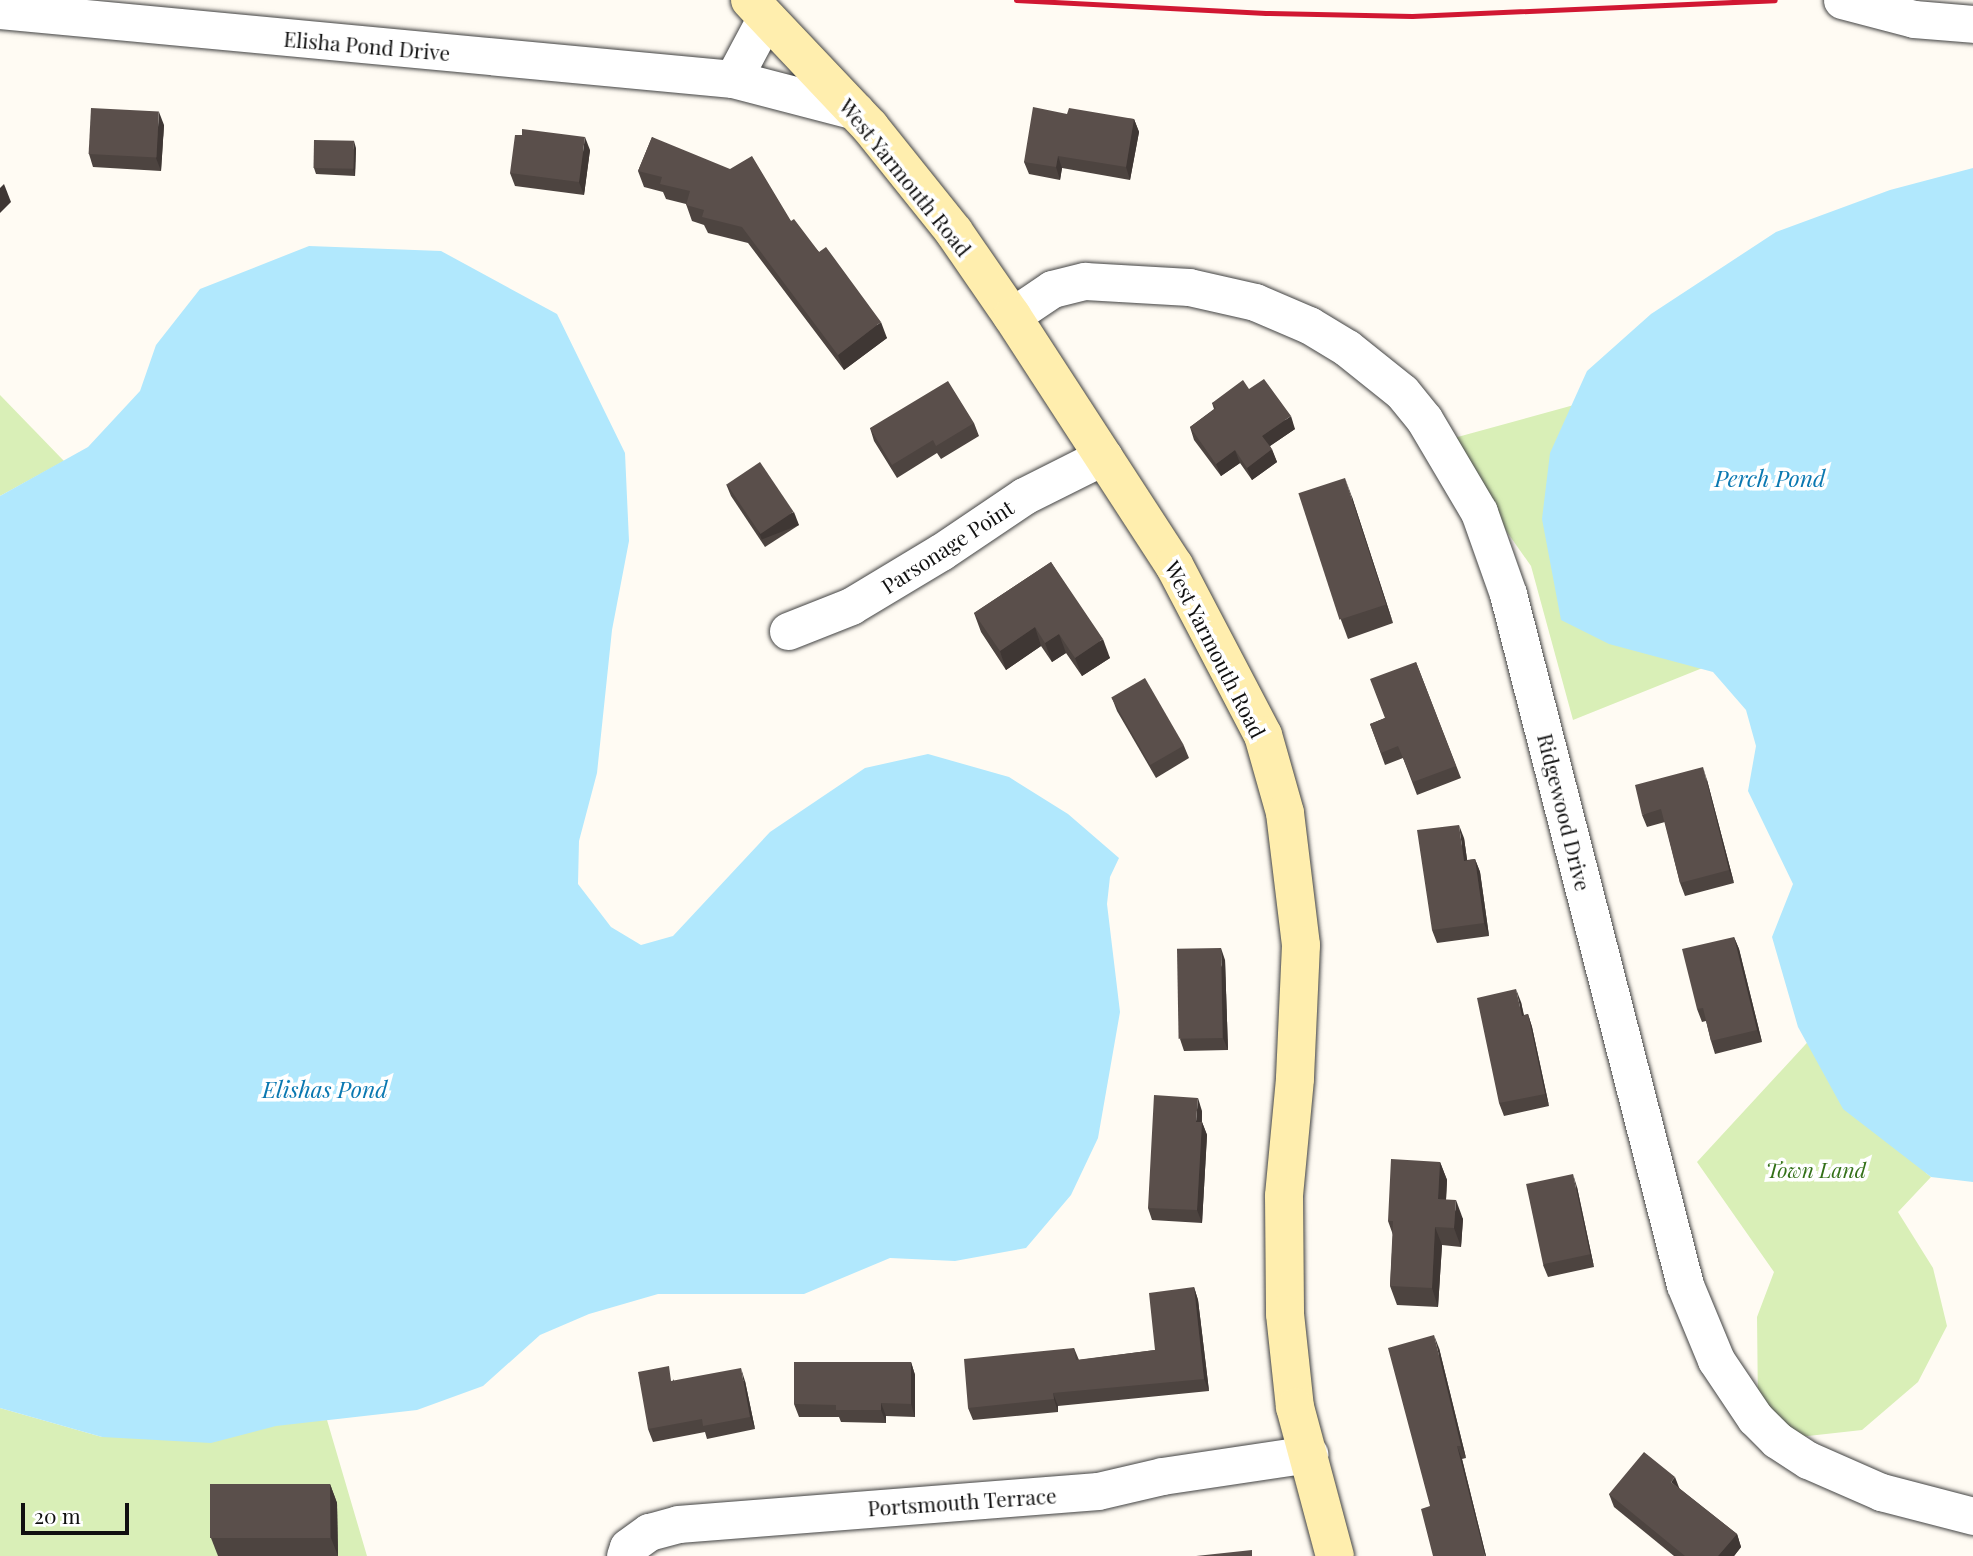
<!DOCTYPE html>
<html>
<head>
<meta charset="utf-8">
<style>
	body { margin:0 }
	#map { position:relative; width:1973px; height:1556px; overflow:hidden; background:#fffbf3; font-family:"Playfair Display",serif }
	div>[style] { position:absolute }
	.green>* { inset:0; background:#d9efb7 }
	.water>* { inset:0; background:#b1e8fd }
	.roads { filter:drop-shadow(0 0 2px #434343) drop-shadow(0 0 2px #434343) }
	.street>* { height:37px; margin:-18.5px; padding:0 18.5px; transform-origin:18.5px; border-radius:18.5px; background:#fff }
	.secondary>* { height:38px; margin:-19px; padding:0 19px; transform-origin:19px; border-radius:19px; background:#ffeeae }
	.rail>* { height:5px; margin:-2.5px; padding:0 2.5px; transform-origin:2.5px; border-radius:2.5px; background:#d11732 }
	.wall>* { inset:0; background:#4d4440 }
	.shaded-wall>* { inset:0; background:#3f3734; transform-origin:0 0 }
	.building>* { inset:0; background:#5a4f4b; transform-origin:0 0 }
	span { translate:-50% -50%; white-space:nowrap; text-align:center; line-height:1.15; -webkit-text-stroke:7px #fff; paint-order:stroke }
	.street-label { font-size:21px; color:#101010 }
	.park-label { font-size:21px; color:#337018; font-style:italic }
	.water-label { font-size:23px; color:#0a78b1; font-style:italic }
	.scale { position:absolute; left:21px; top:1503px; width:108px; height:32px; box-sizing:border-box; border:4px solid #101010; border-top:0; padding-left:9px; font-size:21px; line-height:24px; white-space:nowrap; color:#101010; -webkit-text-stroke:5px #fff; paint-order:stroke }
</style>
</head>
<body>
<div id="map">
	<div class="green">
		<i style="clip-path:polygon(1661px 381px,1715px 663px,1573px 720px,1531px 566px,1443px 441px)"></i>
		<i style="clip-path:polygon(0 395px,64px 461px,0 496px)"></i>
		<i style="clip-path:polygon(1875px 969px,1926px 1173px,1931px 1177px,1898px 1212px,1933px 1268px,1947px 1326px,1918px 1382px,1862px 1430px,1799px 1437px,1758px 1408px,1757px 1317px,1774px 1272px,1697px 1162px)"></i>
		<i style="clip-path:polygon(0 1408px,102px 1437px,327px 1420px,367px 1556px,0 1556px)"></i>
	</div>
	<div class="water">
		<i style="clip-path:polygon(1973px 168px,1973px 1182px,1931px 1177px,1843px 1109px,1798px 1027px,1772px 937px,1793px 884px,1748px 791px,1756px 746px,1746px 710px,1713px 672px,1609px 644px,1561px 620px,1542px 519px,1550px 453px,1587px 371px,1651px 314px,1776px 232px,1890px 190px)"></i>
		<i style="clip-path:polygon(309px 246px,441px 251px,557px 314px,625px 453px,629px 541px,612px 630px,597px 773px,579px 841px,578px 884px,611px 927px,641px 945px,673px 936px,770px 832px,865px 768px,928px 754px,1009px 777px,1068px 814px,1119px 858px,1110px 877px,1107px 904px,1120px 1012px,1098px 1138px,1071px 1195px,1026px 1248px,955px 1261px,890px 1258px,804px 1294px,658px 1294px,589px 1314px,540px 1335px,483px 1386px,417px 1410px,276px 1426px,211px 1443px,102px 1437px,0 1408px,0 496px,88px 447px,140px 391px,156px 345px,200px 289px)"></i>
	</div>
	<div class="roads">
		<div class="street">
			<i style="left:1842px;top:0;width:74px;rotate:14.8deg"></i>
			<i style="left:1914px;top:19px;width:59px;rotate:4.8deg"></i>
			<i style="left:0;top:10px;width:736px;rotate:5.38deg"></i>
			<i style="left:733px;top:79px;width:70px;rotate:-62deg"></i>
			<i style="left:733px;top:79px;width:127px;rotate:14.6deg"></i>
			<i style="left:1012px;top:316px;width:48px;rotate:-34deg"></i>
			<i style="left:1052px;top:289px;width:34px;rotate:-14deg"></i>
			<i style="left:1085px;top:281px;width:104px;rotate:3.3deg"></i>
			<i style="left:1189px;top:287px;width:68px;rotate:12.8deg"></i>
			<i style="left:1255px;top:302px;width:59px;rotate:23.1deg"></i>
			<i style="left:1309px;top:325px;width:44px;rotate:31.2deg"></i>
			<i style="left:1347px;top:348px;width:70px;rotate:38.7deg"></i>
			<i style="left:1402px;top:392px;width:35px;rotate:51deg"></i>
			<i style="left:1424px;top:419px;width:108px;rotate:59.4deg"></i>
			<i style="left:1479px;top:512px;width:87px;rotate:70.5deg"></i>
			<i style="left:1508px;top:594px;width:713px;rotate:75.63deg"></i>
			<i style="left:1685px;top:1285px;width:81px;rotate:67.5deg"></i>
			<i style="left:1716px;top:1360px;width:70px;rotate:56.1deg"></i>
			<i style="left:1755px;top:1418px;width:31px;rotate:45deg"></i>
			<i style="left:1777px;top:1440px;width:37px;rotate:33deg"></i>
			<i style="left:1808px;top:1460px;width:80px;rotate:23.7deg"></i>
			<i style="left:1881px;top:1492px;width:95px;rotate:14.6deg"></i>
			<i style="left:788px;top:631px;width:68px;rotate:-21.6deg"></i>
			<i style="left:851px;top:606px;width:105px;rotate:-31deg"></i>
			<i style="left:941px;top:552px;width:100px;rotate:-34deg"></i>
			<i style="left:1024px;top:496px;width:89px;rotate:-26.6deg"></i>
			<i style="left:625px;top:1556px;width:9px;rotate:-72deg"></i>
			<i style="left:628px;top:1547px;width:26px;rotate:-36deg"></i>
			<i style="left:649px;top:1532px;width:30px;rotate:-15deg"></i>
			<i style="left:678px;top:1524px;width:421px;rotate:-4.5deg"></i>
			<i style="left:1098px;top:1491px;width:66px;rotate:-13.2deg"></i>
			<i style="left:1162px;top:1476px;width:149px;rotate:-8.5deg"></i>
		</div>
		<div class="secondary">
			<i style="left:750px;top:0;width:175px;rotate:46.6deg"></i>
			<i style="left:870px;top:127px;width:134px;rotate:51.3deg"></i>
			<i style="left:954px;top:232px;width:102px;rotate:55.4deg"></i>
			<i style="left:1012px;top:316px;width:297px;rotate:57deg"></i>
			<i style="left:1174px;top:565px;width:192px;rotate:62.4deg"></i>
			<i style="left:1263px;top:735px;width:81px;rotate:74.2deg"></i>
			<i style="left:1285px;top:813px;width:133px;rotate:83.1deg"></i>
			<i style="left:1301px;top:945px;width:134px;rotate:92.6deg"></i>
			<i style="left:1295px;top:1079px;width:118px;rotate:95.4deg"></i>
			<i style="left:1284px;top:1196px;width:118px;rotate:89.5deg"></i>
			<i style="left:1285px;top:1314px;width:94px;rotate:83.9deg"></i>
			<i style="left:1295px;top:1407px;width:154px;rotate:75deg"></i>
		</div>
	</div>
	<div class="rail">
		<i style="left:1016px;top:0;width:250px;rotate:3deg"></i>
		<i style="left:1266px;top:13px;width:146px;rotate:1.2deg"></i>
		<i style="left:1412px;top:16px;width:363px;rotate:-2.5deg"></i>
	</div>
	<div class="wall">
		<i style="clip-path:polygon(1067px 114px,1134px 119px,1139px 132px,1130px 180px,1062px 168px,1060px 180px,1029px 174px,1024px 162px)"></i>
		<i style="clip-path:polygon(164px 125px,161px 171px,93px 167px,89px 154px)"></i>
		<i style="clip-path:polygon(652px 137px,791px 221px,819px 252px,887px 338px,844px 370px,748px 243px,708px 233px,704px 225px,692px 221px,686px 204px,666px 199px,663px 192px,644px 187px,638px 171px)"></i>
		<i style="clip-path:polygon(356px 148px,355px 176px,316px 174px,314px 168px)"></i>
		<i style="clip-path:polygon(590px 150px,584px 195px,515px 186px,510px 173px)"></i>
		<i style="clip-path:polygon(1249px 389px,1295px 429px,1270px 446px,1277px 462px,1252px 480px,1240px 463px,1221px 476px,1194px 440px,1190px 427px,1214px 409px,1212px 403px)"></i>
		<i style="clip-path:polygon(974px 423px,979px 436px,941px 459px,937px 453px,897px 478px,874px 441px,870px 428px)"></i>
		<i style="clip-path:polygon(726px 484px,799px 525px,765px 547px,731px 496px)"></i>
		<i style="clip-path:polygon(1352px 497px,1393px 623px,1348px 639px,1341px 620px)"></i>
		<i style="clip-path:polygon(1051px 562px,1110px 658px,1082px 676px,1066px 653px,1052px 662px,1041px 646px,1006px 670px,981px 632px,974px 613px)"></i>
		<i style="clip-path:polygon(1416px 662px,1461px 778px,1417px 795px,1403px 758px,1385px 765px,1370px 724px,1385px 718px)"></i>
		<i style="clip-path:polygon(1112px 698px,1184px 746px,1189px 758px,1156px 778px,1117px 711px)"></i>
		<i style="clip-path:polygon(1707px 780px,1734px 883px,1685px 896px,1680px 883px,1665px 822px,1647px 827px,1642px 815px)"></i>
		<i style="clip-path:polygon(1464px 838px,1467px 860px,1475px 859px,1480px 872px,1489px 936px,1437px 943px,1432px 930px)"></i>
		<i style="clip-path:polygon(1734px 937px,1739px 949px,1762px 1042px,1715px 1054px,1711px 1041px,1706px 1021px,1702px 1022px,1697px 1009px)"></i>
		<i style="clip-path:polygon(1225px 960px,1228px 1050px,1184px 1051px,1180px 1039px)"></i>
		<i style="clip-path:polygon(1521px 1002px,1524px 1015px,1528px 1014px,1532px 1027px,1549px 1106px,1504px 1116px,1499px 1103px)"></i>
		<i style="clip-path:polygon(1202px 1111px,1202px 1122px,1207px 1135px,1202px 1223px,1152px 1220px,1148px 1208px)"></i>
		<i style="clip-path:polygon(1440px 1162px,1447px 1180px,1446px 1200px,1463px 1219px,1461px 1247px,1442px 1245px,1438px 1307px,1397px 1305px,1390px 1286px,1393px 1235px,1388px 1221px)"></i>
		<i style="clip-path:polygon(1577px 1187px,1594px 1267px,1548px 1277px,1543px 1265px)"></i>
		<i style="clip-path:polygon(1194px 1287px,1198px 1300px,1209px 1391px,1058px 1406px,1058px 1412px,973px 1420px,968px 1408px,1074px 1348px,1079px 1360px,1155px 1350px)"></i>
		<i style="clip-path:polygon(1439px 1348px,1466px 1458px,1462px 1459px,1486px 1556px,1430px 1506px)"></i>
		<i style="clip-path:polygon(911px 1362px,915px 1375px,915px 1417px,886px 1416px,886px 1423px,841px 1422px,839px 1417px,799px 1417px,794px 1404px)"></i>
		<i style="clip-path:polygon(674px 1379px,674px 1381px,745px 1381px,755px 1429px,707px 1439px,705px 1432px,653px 1442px,648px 1429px)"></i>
		<i style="clip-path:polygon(330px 1484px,337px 1503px,338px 1556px,218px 1556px,211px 1538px)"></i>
		<i style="clip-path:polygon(1679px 1488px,1737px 1534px,1741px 1547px,1734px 1556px,1674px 1556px,1614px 1507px,1609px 1494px)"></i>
	</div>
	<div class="shaded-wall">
		<i style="clip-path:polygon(159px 112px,164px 125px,161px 171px,156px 158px)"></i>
		<i style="clip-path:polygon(1134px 119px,1139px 132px,1130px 180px,1126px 167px)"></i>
		<i style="clip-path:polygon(585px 137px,590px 150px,584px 195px,579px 182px)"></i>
		<i style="clip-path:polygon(354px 141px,356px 148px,355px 176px,353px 169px)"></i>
		<i style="clip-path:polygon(1058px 156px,1062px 168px,1060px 180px,1056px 167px)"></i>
		<i style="clip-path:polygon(4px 184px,11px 202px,0 213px,0 188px)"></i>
		<i style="clip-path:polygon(881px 322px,887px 338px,844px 370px,838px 355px)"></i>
		<i style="clip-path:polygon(1291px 416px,1295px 429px,1267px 448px,1262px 436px)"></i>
		<i style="clip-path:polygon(1272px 449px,1277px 462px,1252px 480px,1247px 468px)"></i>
		<i style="clip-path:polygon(1235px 450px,1240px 463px,1221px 476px,1216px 464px)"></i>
		<i style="clip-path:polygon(1345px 478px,1352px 497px,1393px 623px,1386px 605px)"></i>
		<i style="left:794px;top:512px;width:14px;height:40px;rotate:69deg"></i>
		<i style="clip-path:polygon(1035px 627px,1041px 646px,1006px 670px,1000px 651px)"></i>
		<i style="clip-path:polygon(1059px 634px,1066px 653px,1052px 662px,1045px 643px)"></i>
		<i style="clip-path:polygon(1103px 639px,1110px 658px,1082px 676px,1075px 658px)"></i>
		<i style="clip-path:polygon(1703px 767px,1707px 780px,1734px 883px,1729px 870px)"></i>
		<i style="clip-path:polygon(1459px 825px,1464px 838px,1469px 873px,1464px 861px)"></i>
		<i style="clip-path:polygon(1475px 859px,1480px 872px,1489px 936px,1484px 923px)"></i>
		<i style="clip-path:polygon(1734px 937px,1739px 949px,1762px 1042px,1757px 1030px)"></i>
		<i style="clip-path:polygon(1221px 948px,1225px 960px,1228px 1050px,1223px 1038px)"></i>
		<i style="clip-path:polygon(1516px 989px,1521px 1002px,1526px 1028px,1522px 1016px)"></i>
		<i style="clip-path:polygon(1528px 1014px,1532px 1027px,1549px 1106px,1545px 1094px)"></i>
		<i style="clip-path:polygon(1198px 1098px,1202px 1111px,1201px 1134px,1196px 1122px)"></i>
		<i style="clip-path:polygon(1202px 1122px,1207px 1135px,1202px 1223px,1197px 1210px)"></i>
		<i style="clip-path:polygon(1440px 1162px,1447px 1180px,1445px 1218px,1438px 1199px)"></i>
		<i style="clip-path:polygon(1573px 1174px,1577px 1187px,1594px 1267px,1590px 1254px)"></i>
		<i style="clip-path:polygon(1456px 1200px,1463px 1219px,1461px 1247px,1454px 1228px)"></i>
		<i style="clip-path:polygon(1435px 1227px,1442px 1245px,1438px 1307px,1432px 1288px)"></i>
		<i style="clip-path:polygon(1194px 1287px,1198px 1300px,1209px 1391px,1204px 1379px)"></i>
		<i style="clip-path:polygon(1434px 1335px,1439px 1348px,1466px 1458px,1461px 1446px)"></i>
		<i style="clip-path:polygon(911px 1362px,915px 1375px,915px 1417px,911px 1404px)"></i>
		<i style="clip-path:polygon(741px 1368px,745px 1381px,755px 1429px,750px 1417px)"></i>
		<i style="clip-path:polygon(1053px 1393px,1058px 1406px,1058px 1412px,1054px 1399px)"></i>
		<i style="clip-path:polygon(881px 1403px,886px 1416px,886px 1423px,881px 1410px)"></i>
		<i style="clip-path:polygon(1457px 1446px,1462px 1459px,1486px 1556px,1485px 1556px)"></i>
		<i style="clip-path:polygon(1675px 1477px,1680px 1490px,1671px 1482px)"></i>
		<i style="clip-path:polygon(330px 1484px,337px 1503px,338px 1556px,331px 1538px)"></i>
		<i style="clip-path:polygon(1737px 1534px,1741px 1547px,1734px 1556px,1718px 1556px)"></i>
	</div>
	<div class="building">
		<i style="clip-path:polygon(1033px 107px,1067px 114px,1069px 108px,1134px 119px,1126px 167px,1058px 156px,1056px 167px,1024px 162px)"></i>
		<i style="left:91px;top:108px;width:68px;height:46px;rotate:3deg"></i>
		<i style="clip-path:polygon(522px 129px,585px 137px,579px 182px,510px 173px,515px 135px,522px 135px)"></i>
		<i style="clip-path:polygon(652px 137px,730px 169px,752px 156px,791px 221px,794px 219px,819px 252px,826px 247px,881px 322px,838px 355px,742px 227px,702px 217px,704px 210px,686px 205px,690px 191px,660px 184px,662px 177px,638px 171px)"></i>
		<i style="left:314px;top:140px;width:40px;height:28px;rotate:1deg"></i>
		<i style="clip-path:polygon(1264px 379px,1291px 416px,1262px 436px,1272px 449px,1247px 468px,1235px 450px,1216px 464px,1190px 427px,1216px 408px,1212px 403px,1243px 380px,1249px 389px)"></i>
		<i style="clip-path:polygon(948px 381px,974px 423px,936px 446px,933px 440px,892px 465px,870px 428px)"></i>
		<i style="left:760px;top:462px;width:60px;height:40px;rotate:56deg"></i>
		<i style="left:1345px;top:478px;width:133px;height:49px;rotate:72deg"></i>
		<i style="clip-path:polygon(1051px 562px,1103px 639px,1075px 658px,1059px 634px,1045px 643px,1035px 627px,1000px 651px,974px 613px)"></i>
		<i style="clip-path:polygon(1416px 662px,1456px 766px,1413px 782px,1398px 746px,1381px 753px,1370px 724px,1385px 718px,1370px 679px)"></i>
		<i style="left:1145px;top:678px;width:78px;height:39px;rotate:60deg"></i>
		<i style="clip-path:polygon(1703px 767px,1729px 870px,1680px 883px,1661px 809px,1642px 815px,1635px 785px)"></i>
		<i style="clip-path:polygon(1459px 825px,1464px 861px,1475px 859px,1484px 923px,1432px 930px,1417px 830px)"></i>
		<i style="clip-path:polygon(1734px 937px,1757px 1030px,1711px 1041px,1703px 1008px,1697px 1009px,1682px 949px)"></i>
		<i style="left:1221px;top:948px;width:90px;height:44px;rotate:89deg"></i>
		<i style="clip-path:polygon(1516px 989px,1522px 1016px,1528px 1014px,1545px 1094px,1499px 1103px,1477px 998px)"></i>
		<i style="clip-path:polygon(1154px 1095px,1198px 1098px,1196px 1122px,1202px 1122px,1197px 1210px,1148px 1208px)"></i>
		<i style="clip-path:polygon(1391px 1159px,1440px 1162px,1438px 1199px,1456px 1200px,1454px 1228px,1435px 1227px,1432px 1288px,1390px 1286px,1393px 1221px,1388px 1221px)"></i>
		<i style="left:1573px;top:1174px;width:82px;height:48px;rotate:78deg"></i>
		<i style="clip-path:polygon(1194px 1287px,1204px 1379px,1053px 1393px,1054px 1399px,968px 1408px,964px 1359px,1074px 1348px,1076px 1360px,1155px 1350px,1149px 1293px)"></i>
		<i style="clip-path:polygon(1434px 1335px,1461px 1446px,1457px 1446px,1485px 1556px,1433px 1556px,1421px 1509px,1430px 1506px,1388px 1348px)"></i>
		<i style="clip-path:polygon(794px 1362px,911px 1362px,911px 1404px,881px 1403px,881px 1410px,836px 1410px,836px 1405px,794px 1404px)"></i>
		<i style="clip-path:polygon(669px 1366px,671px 1381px,741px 1368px,750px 1417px,703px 1426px,702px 1419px,648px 1429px,638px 1372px)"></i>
		<i style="clip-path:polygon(1644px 1452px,1675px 1477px,1671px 1482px,1737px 1534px,1718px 1556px,1685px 1556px,1609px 1494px)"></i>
		<i style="left:210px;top:1484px;width:120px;height:54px"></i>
		<i style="clip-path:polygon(1252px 1550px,1252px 1556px,1196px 1556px)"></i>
	</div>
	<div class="street-label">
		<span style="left:367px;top:45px;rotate:5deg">Elisha Pond Drive</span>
		<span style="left:906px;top:177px;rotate:51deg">West Yarmouth Road</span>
		<span style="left:947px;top:546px;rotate:-33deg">Parsonage Point</span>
		<span style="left:1216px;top:649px;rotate:63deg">West Yarmouth Road</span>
		<span style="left:1565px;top:812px;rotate:76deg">Ridgewood Drive</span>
		<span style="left:962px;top:1501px;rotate:-4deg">Portsmouth Terrace</span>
	</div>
	<div class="park-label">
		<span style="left:1816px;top:1169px">Town Land</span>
	</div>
	<div class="water-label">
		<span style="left:1770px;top:478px">Perch Pond</span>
		<span style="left:325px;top:1089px">Elishas Pond</span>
	</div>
	<div class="scale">20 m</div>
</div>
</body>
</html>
